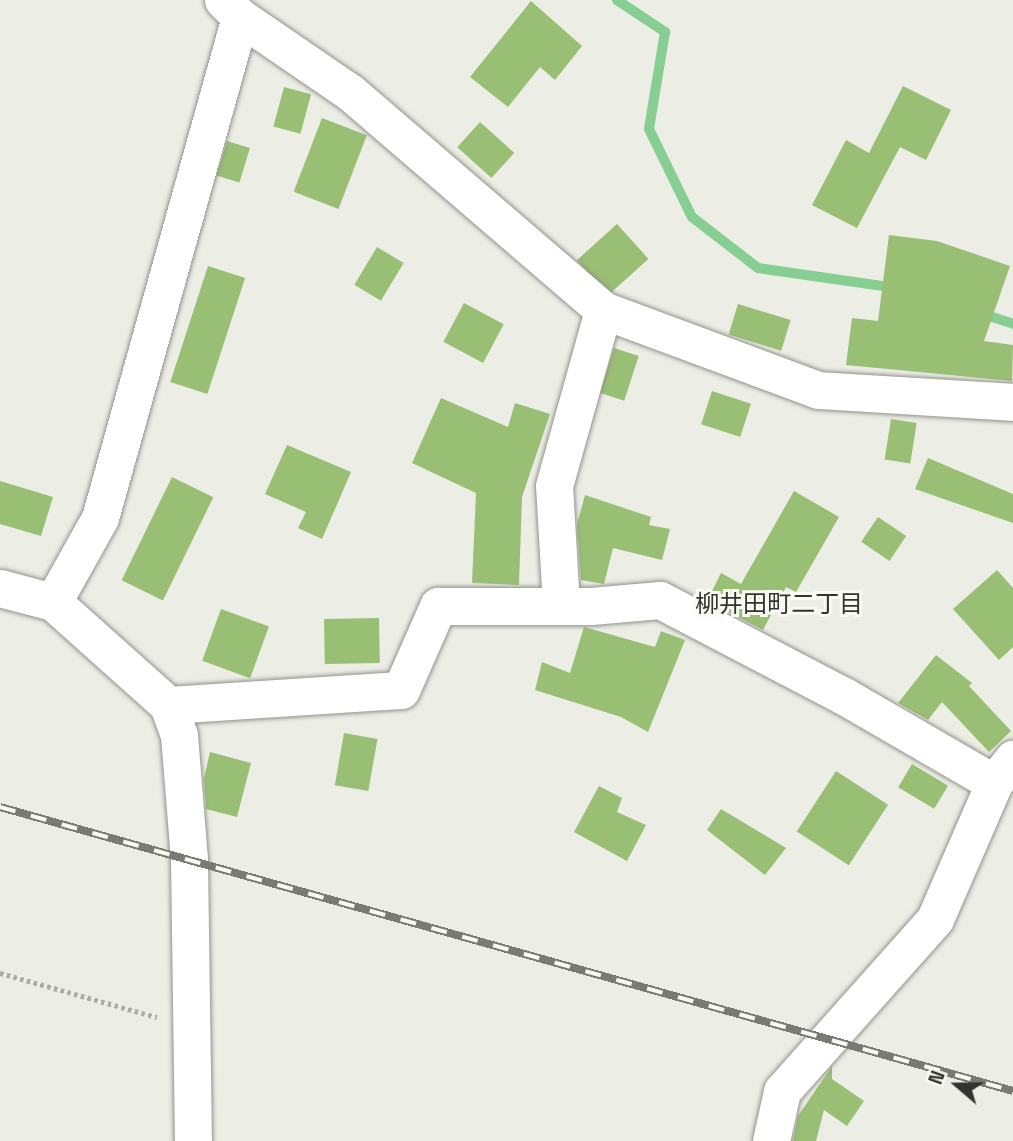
<!DOCTYPE html>
<html>
<head>
<meta charset="utf-8">
<style>
	body { margin:0 }
	#map { position:relative; width:1013px; height:1141px; overflow:hidden; background:#ecede5; font-family:"Space Grotesk","Noto Sans JP",sans-serif }
	div>[style] { position:absolute }
	.stream>* { height:10px; margin:-5px; padding:0 5px; transform-origin:5px; border-radius:5px; background:#87ce93 }
	.building>* { inset:0; background:#99bf74; transform-origin:0 0 }
	.path>* { height:4.5px; margin-top:-2.25px; transform-origin:0; background:repeating-linear-gradient(90deg,#acaca6 0 3.5px,transparent 0 7px) }
	.roads { filter:drop-shadow(0 0 2px #92938c) drop-shadow(0 0 2px #92938c) }
	.minor>* { height:37px; margin:-18.5px; padding:0 18.5px; transform-origin:18.5px; border-radius:18.5px; background:#fff }
	.rail>* { height:8px; margin-top:-4px; transform-origin:0; background:repeating-linear-gradient(90deg,#f9faf2 0 16px,#7a7a75 0 32px); box-sizing:border-box; border-block:2px solid #7a7a75 }
	span { translate:-50% -50%; white-space:nowrap; text-align:center; line-height:1.15; -webkit-text-stroke:6px #f9faf2; paint-order:stroke }
	.neighbourhood-label { font-size:24px; color:#333330 }
	.north { position:absolute; left:922px; top:1050px; width:70px; height:70px; -webkit-text-stroke:5px #f9faf2; paint-order:stroke; rotate:290deg; font-size:19px; font-weight:700; line-height:28px; text-align:center; color:#333330 }
	.north::after { content:''; display:block; margin:auto; width:24px; height:32px; background:#333330; clip-path:polygon(50% 0,100% 100%,50% 72%,0 100%) }
</style>
</head>
<body>
<div id="map">
	<div class="stream">
		<i style="left:617px;top:0;width:58px;rotate:33.7deg"></i>
		<i style="left:665px;top:32px;width:98px;rotate:99.4deg"></i>
		<i style="left:649px;top:129px;width:98px;rotate:64deg"></i>
		<i style="left:692px;top:217px;width:83px;rotate:37.7deg"></i>
		<i style="left:758px;top:268px;width:139px;rotate:8.2deg"></i>
		<i style="left:980px;top:313px;width:35px;rotate:18deg"></i>
	</div>
	<div class="building">
		<i style="clip-path:polygon(531px 1px,582px 46px,555px 80px,540px 67px,508px 107px,470px 77px)"></i>
		<i style="clip-path:polygon(903px 86px,951px 110px,926px 160px,900px 147px,857px 228px,812px 205px,846px 140px,869px 153px)"></i>
		<i style="left:284px;top:87px;width:28px;height:41px;rotate:15deg"></i>
		<i style="left:322px;top:118px;width:48px;height:79px;rotate:21deg"></i>
		<i style="left:480px;top:122px;width:46px;height:34px;rotate:42deg"></i>
		<i style="left:227px;top:141px;width:24px;height:36px;rotate:17deg"></i>
		<i style="left:617px;top:224px;width:47px;height:54px;rotate:48deg"></i>
		<i style="clip-path:polygon(889px 235px,937px 241px,1010px 266px,984px 341px,1013px 345px,1012px 381px,846px 365px,852px 318px,878px 321px)"></i>
		<i style="left:377px;top:247px;width:31px;height:44px;rotate:31deg"></i>
		<i style="left:208px;top:266px;width:39px;height:122px;rotate:18deg"></i>
		<i style="left:464px;top:303px;width:45px;height:44px;rotate:28deg"></i>
		<i style="left:738px;top:304px;width:55px;height:32px;rotate:17deg"></i>
		<i style="left:614px;top:348px;width:26px;height:47px;rotate:18deg"></i>
		<i style="left:712px;top:391px;width:41px;height:35px;rotate:18deg"></i>
		<i style="clip-path:polygon(441px 398px,508px 427px,515px 403px,550px 414px,522px 497px,519px 585px,472px 583px,476px 493px,412px 463px)"></i>
		<i style="left:891px;top:419px;width:26px;height:41px;rotate:9deg"></i>
		<i style="clip-path:polygon(287px 445px,351px 472px,322px 539px,298px 528px,306px 512px,265px 494px)"></i>
		<i style="clip-path:polygon(928px 458px,1013px 494px,1013px 523px,915px 489px)"></i>
		<i style="left:172px;top:477px;width:46px;height:115px;rotate:26deg"></i>
		<i style="clip-path:polygon(0 481px,53px 497px,41px 536px,0 524px)"></i>
		<i style="clip-path:polygon(794px 491px,839px 517px,796px 592px,786px 587px,763px 630px,707px 601px,721px 573px,741px 584px)"></i>
		<i style="clip-path:polygon(585px 495px,651px 517px,649px 525px,670px 529px,662px 560px,613px 548px,604px 584px,581px 580px,577px 524px)"></i>
		<i style="left:878px;top:517px;width:34px;height:30px;rotate:34deg"></i>
		<i style="clip-path:polygon(997px 570px,1013px 588px,1013px 647px,999px 660px,953px 609px)"></i>
		<i style="left:221px;top:609px;width:51px;height:55px;rotate:20deg"></i>
		<i style="left:379px;top:618px;width:45px;height:55px;rotate:89deg"></i>
		<i style="clip-path:polygon(584px 627px,655px 647px,661px 631px,685px 640px,648px 732px,621px 717px,535px 690px,542px 662px,570px 673px)"></i>
		<i style="clip-path:polygon(936px 655px,972px 683px,969px 686px,1011px 731px,989px 752px,942px 702px,928px 720px,898px 703px)"></i>
		<i style="left:344px;top:733px;width:34px;height:53px;rotate:10deg"></i>
		<i style="clip-path:polygon(210px 752px,251px 763px,237px 817px,206px 809px,204px 778px)"></i>
		<i style="left:912px;top:764px;width:42px;height:27px;rotate:31deg"></i>
		<i style="left:836px;top:771px;width:62px;height:72px;rotate:33deg"></i>
		<i style="clip-path:polygon(599px 786px,622px 798px,617px 812px,646px 825px,627px 861px,574px 832px)"></i>
		<i style="clip-path:polygon(721px 809px,786px 848px,765px 875px,707px 830px)"></i>
		<i style="clip-path:polygon(832px 1066px,832px 1079px,864px 1101px,847px 1126px,824px 1110px,816px 1141px,793px 1141px,798px 1116px)"></i>
	</div>
	<div class="path">
		<i style="left:0;top:973px;width:163px;rotate:15.7deg"></i>
	</div>
	<div class="roads">
		<div class="minor">
			<i style="left:223px;top:0;width:24px;rotate:45deg"></i>
			<i style="left:240px;top:17px;width:135px;rotate:34.4deg"></i>
			<i style="left:351px;top:93px;width:333px;rotate:40.7deg"></i>
			<i style="left:603px;top:310px;width:229px;rotate:20.4deg"></i>
			<i style="left:818px;top:390px;width:195px;rotate:3.5deg"></i>
			<i style="left:0;top:588px;width:55px;rotate:14.8deg"></i>
			<i style="left:53px;top:602px;width:154px;rotate:41.8deg"></i>
			<i style="left:168px;top:705px;width:32px;rotate:70deg"></i>
			<i style="left:179px;top:735px;width:124px;rotate:85.4deg"></i>
			<i style="left:189px;top:859px;width:282px;rotate:89.2deg"></i>
			<i style="left:53px;top:602px;width:96px;rotate:-60.8deg"></i>
			<i style="left:100px;top:518px;width:520px;rotate:-74.39deg"></i>
			<i style="left:561px;top:606px;width:120px;rotate:-93.3deg"></i>
			<i style="left:554px;top:486px;width:183px;rotate:-74.4deg"></i>
			<i style="left:168px;top:705px;width:233px;rotate:-3.7deg"></i>
			<i style="left:401px;top:690px;width:92px;rotate:-66.2deg"></i>
			<i style="left:438px;top:606px;width:153px"></i>
			<i style="left:591px;top:606px;width:69px;rotate:-5deg"></i>
			<i style="left:660px;top:600px;width:208px;rotate:27.6deg"></i>
			<i style="left:844px;top:696px;width:173px;rotate:30.1deg"></i>
			<i style="left:771px;top:1141px;width:51px;rotate:-77.6deg"></i>
			<i style="left:782px;top:1091px;width:230px;rotate:-48.3deg"></i>
			<i style="left:935px;top:919px;width:148px;rotate:-66.5deg"></i>
			<i style="left:994px;top:783px;width:31px;rotate:-52deg"></i>
		</div>
	</div>
	<div class="rail">
		<i style="left:0;top:807px;width:1052px;rotate:15.66deg"></i>
	</div>
	<div class="neighbourhood-label">
		<span style="left:779px;top:604px">柳井田町二丁目</span>
	</div>
	<div class="north">N</div>
</div>
</body>
</html>
